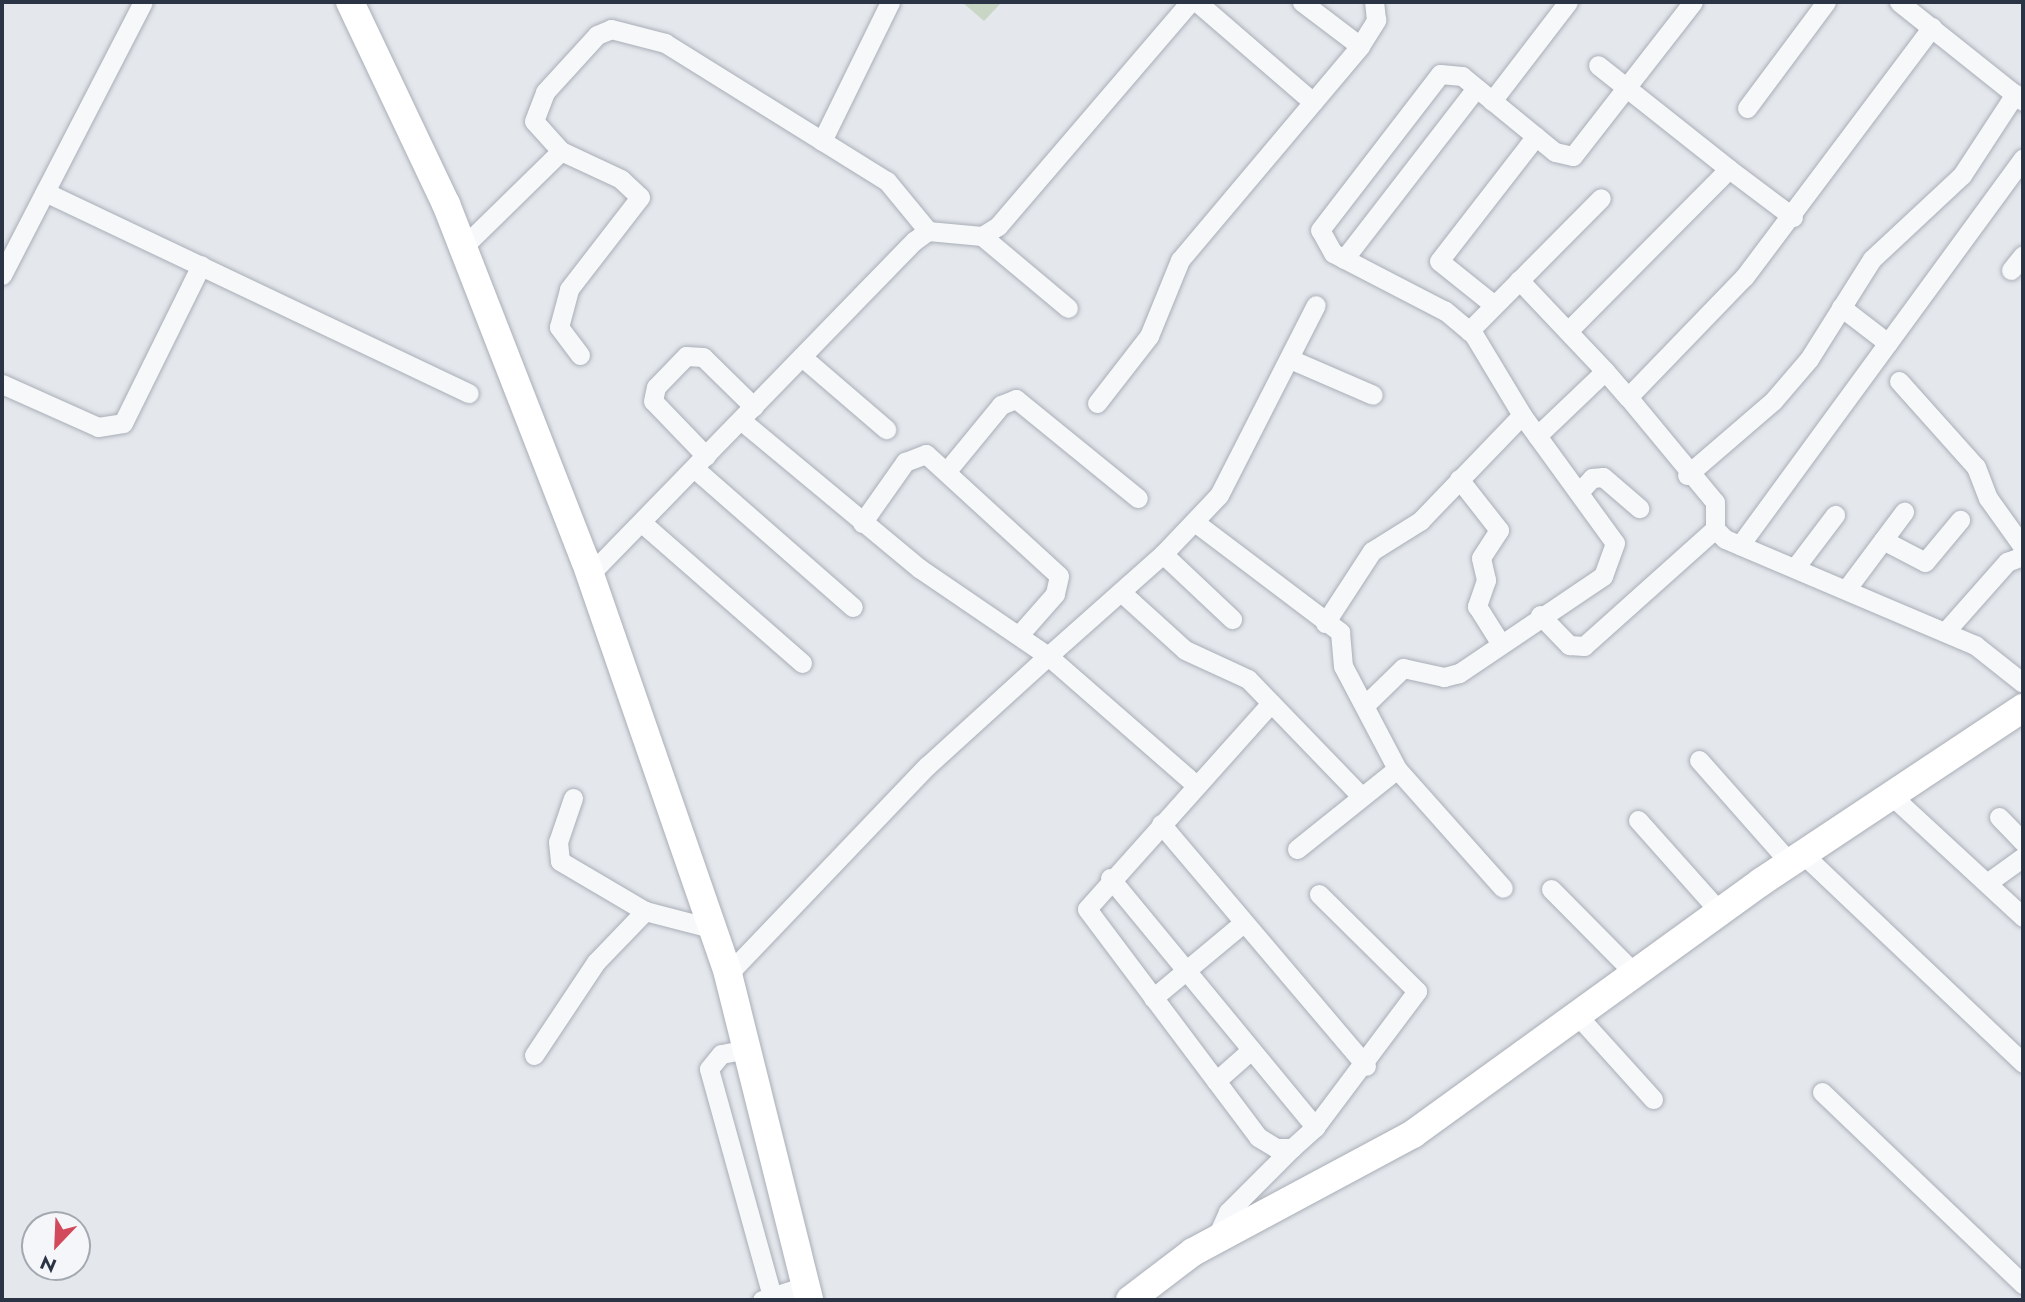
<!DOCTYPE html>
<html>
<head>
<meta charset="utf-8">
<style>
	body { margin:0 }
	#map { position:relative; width:2025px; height:1302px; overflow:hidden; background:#e4e7ec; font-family:Jost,sans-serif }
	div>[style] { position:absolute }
	.green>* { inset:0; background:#c9d6c5 }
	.roads { filter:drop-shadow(0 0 2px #a9aeb7) drop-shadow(0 0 2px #a9aeb7) }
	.street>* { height:19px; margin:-9.5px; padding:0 9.5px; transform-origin:9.5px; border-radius:9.5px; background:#f7f8fa }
	.secondary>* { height:28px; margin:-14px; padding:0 14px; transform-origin:14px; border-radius:14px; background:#fff }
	span { translate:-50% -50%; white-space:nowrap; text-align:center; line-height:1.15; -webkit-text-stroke:7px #f4f6f9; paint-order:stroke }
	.frame { position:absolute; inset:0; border:4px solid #2b3445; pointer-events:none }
	.north { position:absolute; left:21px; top:1211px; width:70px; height:70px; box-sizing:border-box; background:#f4f6f9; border:2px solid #a4a8b1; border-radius:50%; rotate:203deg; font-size:19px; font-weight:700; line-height:28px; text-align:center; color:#2b3445 }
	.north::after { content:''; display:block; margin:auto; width:24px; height:32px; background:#d1495b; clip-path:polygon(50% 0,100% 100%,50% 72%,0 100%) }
</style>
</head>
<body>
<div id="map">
	<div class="green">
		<i style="clip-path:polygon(962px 2px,1002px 2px,984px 21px)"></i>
	</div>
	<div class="roads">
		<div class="street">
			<i style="left:1197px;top:2px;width:153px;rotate:40.8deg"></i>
			<i style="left:1899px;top:2px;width:159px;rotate:38.6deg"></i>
			<i style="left:1932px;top:27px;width:313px;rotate:126.9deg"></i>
			<i style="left:1744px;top:277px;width:167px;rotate:134deg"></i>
			<i style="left:1628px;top:397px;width:136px;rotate:50.4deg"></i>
			<i style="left:1715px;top:502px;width:27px;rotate:90deg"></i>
			<i style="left:1715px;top:529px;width:14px;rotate:45deg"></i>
			<i style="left:1725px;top:539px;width:272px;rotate:23deg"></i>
			<i style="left:1975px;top:645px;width:61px;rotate:38.4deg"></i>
			<i style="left:1360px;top:46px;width:31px;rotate:-58deg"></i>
			<i style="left:1376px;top:20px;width:18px;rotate:-96deg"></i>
			<i style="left:1492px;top:101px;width:125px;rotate:-52.5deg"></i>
			<i style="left:1747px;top:108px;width:132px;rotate:-53.3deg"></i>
			<i style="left:822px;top:141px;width:155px;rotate:-63.9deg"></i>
			<i style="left:1729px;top:169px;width:80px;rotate:36.9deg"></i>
			<i style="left:45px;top:192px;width:469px;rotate:25.4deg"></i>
			<i style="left:982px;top:236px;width:112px;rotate:39.9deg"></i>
			<i style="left:463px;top:247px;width:137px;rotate:-44.4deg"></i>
			<i style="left:1344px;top:259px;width:216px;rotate:-52.3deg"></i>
			<i style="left:2011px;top:270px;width:19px;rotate:-51deg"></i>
			<i style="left:2px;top:275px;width:307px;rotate:-62.7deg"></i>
			<i style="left:1519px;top:280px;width:125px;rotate:46.6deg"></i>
			<i style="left:1605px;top:371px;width:94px;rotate:136.3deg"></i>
			<i style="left:1494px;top:305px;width:70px;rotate:-141.3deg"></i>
			<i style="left:1439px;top:261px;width:158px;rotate:-52.2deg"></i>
			<i style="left:1841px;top:307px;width:59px;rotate:37.5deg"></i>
			<i style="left:1571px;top:328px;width:224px;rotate:-45.2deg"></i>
			<i style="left:1729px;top:169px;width:167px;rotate:-141.6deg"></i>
			<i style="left:1469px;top:331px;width:187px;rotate:-45.2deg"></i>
			<i style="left:580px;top:355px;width:35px;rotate:-127deg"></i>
			<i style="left:559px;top:327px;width:39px;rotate:-75deg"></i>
			<i style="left:569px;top:289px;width:116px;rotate:-52.3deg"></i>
			<i style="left:640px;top:197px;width:26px;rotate:-137deg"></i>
			<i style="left:621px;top:179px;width:66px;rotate:-155deg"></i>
			<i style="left:561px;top:151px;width:40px;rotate:-132deg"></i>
			<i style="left:534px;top:121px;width:31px;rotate:-69deg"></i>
			<i style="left:545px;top:92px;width:77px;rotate:-47.6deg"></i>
			<i style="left:597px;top:35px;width:15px;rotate:-23deg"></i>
			<i style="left:611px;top:29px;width:56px;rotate:14.5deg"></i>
			<i style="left:665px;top:43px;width:261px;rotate:31.9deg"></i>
			<i style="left:887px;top:181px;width:65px;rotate:50.6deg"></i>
			<i style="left:802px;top:357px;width:111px;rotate:40.6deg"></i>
			<i style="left:1290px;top:359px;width:90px;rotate:23.4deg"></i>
			<i style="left:1605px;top:371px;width:35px;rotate:49deg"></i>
			<i style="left:1899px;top:381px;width:115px;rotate:48.2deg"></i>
			<i style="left:1976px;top:467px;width:33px;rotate:69deg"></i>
			<i style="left:1988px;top:498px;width:60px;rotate:54.5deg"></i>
			<i style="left:2px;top:384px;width:105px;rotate:24.1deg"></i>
			<i style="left:98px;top:427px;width:25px;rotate:-9deg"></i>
			<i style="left:123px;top:423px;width:176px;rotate:-63.7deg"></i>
			<i style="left:1097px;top:403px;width:85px;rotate:-52.2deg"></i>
			<i style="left:1149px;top:336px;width:82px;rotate:-67.8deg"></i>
			<i style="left:1180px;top:260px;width:280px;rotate:-49.9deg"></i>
			<i style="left:1360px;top:46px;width:73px;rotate:-142.8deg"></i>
			<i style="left:1522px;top:415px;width:93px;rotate:-121deg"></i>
			<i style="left:1474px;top:335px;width:38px;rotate:-140deg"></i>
			<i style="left:1445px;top:311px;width:126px;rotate:-152.6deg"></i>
			<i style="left:1333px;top:253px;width:26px;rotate:-119deg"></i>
			<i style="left:1320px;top:230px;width:197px;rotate:-52.4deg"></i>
			<i style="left:1440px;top:74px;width:22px;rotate:5deg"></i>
			<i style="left:1462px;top:76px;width:120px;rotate:39.3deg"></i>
			<i style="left:1555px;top:152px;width:18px;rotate:13deg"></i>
			<i style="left:1573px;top:156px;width:195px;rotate:-52.1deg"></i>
			<i style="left:706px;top:456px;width:76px;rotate:-133.9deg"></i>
			<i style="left:653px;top:401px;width:14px;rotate:-78deg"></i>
			<i style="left:656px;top:387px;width:43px;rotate:-45.9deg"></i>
			<i style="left:686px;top:356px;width:17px;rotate:3deg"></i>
			<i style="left:703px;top:357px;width:71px;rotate:44.4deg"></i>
			<i style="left:694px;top:468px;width:211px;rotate:41.2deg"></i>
			<i style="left:946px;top:472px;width:87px;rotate:-50.6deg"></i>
			<i style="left:1001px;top:405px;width:16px;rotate:-22deg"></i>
			<i style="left:1016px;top:399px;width:157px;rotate:39.1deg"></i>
			<i style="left:1687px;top:475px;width:113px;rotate:-40.7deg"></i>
			<i style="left:1773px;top:401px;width:55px;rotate:-49.4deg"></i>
			<i style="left:1809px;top:359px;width:118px;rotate:-57.8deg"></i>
			<i style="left:1872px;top:259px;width:123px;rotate:-43deg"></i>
			<i style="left:1962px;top:175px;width:97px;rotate:-56.8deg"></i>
			<i style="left:1459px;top:479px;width:65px;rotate:51.9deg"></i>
			<i style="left:1499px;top:530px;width:33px;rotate:123deg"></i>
			<i style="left:1481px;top:558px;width:23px;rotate:77deg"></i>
			<i style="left:1486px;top:580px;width:28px;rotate:109deg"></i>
			<i style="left:1477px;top:606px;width:41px;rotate:57.8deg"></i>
			<i style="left:1579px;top:492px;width:19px;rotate:-47deg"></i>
			<i style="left:1592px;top:478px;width:11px;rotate:-5deg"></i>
			<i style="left:1603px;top:477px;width:48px;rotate:40.7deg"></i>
			<i style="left:641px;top:522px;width:214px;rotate:41.2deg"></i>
			<i style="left:862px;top:523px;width:75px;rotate:-54.8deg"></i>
			<i style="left:905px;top:462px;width:22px;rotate:-21deg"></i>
			<i style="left:926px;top:454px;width:180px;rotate:42.5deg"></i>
			<i style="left:1059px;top:576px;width:18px;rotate:103deg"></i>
			<i style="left:1055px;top:594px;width:55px;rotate:131.3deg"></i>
			<i style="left:1196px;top:523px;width:181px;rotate:37.1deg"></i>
			<i style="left:1340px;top:632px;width:34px;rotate:85deg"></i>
			<i style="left:1343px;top:666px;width:116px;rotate:62.3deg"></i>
			<i style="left:1397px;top:769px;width:159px;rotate:48.3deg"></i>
			<i style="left:1883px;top:540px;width:47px;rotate:27.6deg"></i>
			<i style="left:1925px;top:562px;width:55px;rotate:-50.2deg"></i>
			<i style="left:1740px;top:545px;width:479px;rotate:-53.8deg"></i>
			<i style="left:1163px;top:554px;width:81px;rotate:-46.5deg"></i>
			<i style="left:1219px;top:495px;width:213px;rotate:-63deg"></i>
			<i style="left:1797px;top:565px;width:63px;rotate:-52.8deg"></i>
			<i style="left:590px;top:574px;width:465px;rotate:-45.8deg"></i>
			<i style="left:914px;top:241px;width:17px;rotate:-36deg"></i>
			<i style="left:928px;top:231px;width:54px;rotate:5.3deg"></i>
			<i style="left:982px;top:236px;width:19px;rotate:-32deg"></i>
			<i style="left:998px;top:226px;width:295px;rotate:-49.4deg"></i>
			<i style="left:1848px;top:587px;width:94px;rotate:-53.3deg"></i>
			<i style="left:1121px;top:592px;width:86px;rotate:42.2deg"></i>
			<i style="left:1185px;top:650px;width:69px;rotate:24.7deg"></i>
			<i style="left:1248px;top:679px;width:163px;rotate:46deg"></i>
			<i style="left:1540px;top:615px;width:42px;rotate:46deg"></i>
			<i style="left:1569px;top:645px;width:15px;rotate:4deg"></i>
			<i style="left:1584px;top:646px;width:176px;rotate:-41.8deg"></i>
			<i style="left:1325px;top:623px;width:86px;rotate:-56.9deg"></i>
			<i style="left:1372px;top:551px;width:57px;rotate:-32deg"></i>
			<i style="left:1420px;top:521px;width:147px;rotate:-46.1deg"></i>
			<i style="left:1522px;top:415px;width:158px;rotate:54deg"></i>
			<i style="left:1615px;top:543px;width:35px;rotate:110deg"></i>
			<i style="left:1603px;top:576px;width:174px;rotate:146deg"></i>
			<i style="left:1459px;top:673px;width:16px;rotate:165deg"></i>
			<i style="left:1444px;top:677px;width:42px;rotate:-167.6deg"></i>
			<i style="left:1403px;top:668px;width:53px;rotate:135.8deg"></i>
			<i style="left:1945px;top:632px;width:94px;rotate:-48.5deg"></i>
			<i style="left:2007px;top:562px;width:17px;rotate:-21deg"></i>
			<i style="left:1271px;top:703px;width:276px;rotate:131.8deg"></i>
			<i style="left:1087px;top:909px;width:285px;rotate:53.1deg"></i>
			<i style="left:1258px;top:1137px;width:21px;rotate:31deg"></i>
			<i style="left:1276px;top:1148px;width:16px"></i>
			<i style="left:1292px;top:1148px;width:31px;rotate:-42deg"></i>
			<i style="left:1315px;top:1127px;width:170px;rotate:-53.1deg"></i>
			<i style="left:1417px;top:991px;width:138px;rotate:-135.3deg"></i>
			<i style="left:1699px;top:760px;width:139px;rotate:48.5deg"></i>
			<i style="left:1196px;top:785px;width:196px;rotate:-138.9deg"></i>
			<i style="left:1048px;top:656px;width:154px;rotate:-41.6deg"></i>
			<i style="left:1163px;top:554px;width:95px;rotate:43.3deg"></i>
			<i style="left:1892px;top:796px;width:178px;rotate:42.7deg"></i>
			<i style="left:573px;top:798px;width:46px;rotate:108.8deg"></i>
			<i style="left:558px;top:842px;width:19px;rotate:84deg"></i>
			<i style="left:560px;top:861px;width:99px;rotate:30.5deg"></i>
			<i style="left:645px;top:911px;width:71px;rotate:14.6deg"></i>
			<i style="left:1999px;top:817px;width:35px;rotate:46deg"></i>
			<i style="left:1638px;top:820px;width:123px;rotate:48.3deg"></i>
			<i style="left:1161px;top:824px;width:317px;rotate:49.7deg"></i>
			<i style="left:1297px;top:849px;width:128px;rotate:-38.7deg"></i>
			<i style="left:1804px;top:855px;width:302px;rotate:43.5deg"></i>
			<i style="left:1110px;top:878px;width:323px;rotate:50.5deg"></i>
			<i style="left:1987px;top:883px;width:44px;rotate:-35.8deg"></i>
			<i style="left:1551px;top:889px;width:120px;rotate:45.3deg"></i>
			<i style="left:728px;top:974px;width:288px;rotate:-46.3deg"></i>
			<i style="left:927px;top:766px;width:164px;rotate:-42.3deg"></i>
			<i style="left:1048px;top:656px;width:156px;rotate:-145.7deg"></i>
			<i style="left:919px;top:568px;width:231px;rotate:-140.3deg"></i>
			<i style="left:1153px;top:998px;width:117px;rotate:-39.8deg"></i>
			<i style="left:1578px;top:1016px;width:112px;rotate:47.9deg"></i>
			<i style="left:747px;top:1049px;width:26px;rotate:169deg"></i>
			<i style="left:721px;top:1054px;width:19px;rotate:129deg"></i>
			<i style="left:709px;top:1069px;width:240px;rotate:74.5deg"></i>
			<i style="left:534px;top:1055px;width:112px;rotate:-56.3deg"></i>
			<i style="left:596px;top:962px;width:71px;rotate:-46.1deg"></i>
			<i style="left:1216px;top:1081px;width:47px;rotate:-41.5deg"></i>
			<i style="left:1822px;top:1092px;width:278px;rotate:43.7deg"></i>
			<i style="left:1215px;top:1241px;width:32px;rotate:-66deg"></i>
			<i style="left:1228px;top:1212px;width:91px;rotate:-45deg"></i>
			<i style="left:762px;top:1300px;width:45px;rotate:-18deg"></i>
		</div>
		<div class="secondary">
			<i style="left:350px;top:2px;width:224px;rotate:64.6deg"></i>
			<i style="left:446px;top:204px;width:382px;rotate:68.7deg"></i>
			<i style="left:585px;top:560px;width:438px;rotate:70.9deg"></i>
			<i style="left:728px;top:974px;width:336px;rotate:76deg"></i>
			<i style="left:1130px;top:1300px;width:79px;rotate:-37.3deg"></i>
			<i style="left:1193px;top:1252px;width:250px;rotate:-28.2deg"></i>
			<i style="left:1413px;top:1134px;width:430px;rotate:-35.9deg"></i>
			<i style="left:1761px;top:882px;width:315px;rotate:-33.6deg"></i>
		</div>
	</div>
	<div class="frame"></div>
	<div class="north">N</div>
</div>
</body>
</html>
